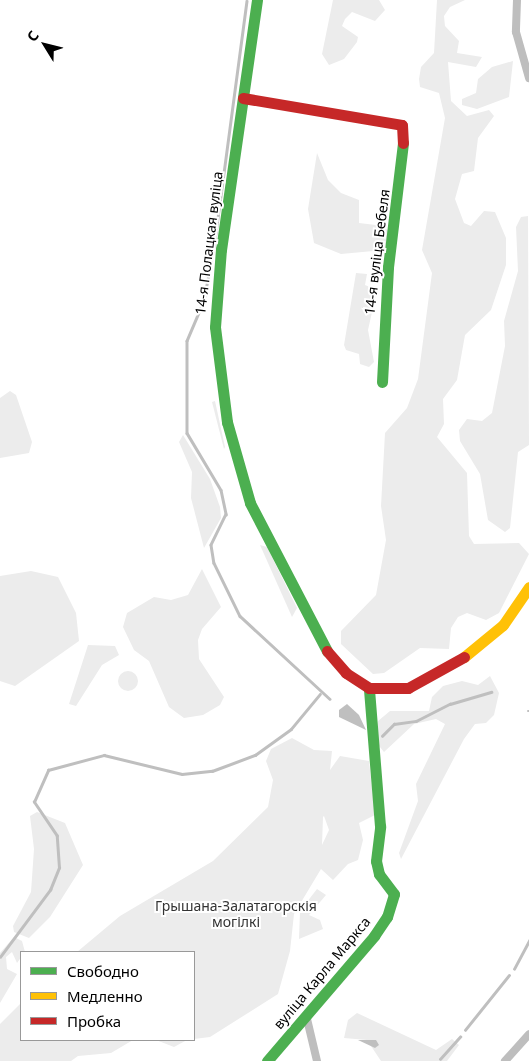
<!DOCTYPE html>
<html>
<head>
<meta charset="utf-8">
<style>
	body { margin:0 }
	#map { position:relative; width:529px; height:1061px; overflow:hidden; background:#fff; font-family:"Noto Sans",sans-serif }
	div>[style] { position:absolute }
	.green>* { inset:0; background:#ececec }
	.round { border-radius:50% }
	.water>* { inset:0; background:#bfbfbf }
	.stream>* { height:2.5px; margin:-1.25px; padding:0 1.25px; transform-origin:1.25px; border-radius:1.25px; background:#bfbfbf }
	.street>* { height:8px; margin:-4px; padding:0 4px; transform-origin:4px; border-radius:4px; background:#bebebe }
	.fast>* { height:11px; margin:-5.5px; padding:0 5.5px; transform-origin:5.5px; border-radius:5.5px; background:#4caf50 }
	.slow>* { height:11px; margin:-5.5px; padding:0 5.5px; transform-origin:5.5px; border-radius:5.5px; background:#ffc107 }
	.jam>* { height:11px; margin:-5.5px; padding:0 5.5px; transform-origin:5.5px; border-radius:5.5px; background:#c62828 }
	span { translate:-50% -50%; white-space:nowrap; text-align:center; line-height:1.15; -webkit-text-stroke:4px #fff; paint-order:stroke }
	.street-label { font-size:14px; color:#000 }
	.park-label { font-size:14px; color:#333 }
	.legend { position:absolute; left:20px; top:951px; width:175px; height:90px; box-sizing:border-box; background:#fff; border:1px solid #999; margin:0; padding:6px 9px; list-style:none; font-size:15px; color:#000 }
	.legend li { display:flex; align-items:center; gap:10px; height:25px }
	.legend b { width:25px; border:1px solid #999 }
	.north { position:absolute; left:20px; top:20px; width:50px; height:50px; -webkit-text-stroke:4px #fff; paint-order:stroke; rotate:306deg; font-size:14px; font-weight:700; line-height:20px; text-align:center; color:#000 }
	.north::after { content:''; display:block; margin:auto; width:18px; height:22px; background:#000; clip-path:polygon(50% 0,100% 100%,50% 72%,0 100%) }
</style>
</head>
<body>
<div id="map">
	<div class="green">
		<i style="clip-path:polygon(333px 0,379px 0,385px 10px,375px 21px,352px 12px,345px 19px,342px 26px,358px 37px,357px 42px,344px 59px,329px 65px,322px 54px)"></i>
		<i style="clip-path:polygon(437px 0,465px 0,450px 7px,444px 16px,445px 26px,459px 41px,457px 53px,482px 57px,476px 67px,448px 62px,451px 101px,467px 116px,489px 110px,494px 116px,478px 138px,474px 171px,462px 174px,455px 199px,464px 223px,471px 226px,484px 211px,495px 212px,506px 238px,506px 265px,491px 310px,465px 335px,457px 380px,443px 399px,444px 424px,437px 437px,467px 473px,469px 536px,474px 544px,519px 543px,529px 554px,499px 613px,486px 620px,467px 613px,458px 617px,451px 628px,449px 649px,420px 648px,384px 673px,373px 674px,341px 644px,341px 631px,376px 595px,386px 540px,381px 506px,385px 433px,407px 408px,418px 379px,432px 273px,422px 250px,445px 118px,439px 93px,420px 87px,419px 79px,421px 67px,434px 53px)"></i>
		<i style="clip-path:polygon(513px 61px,509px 97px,477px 109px,462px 105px,462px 99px,476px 93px,478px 79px,492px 67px)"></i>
		<i style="clip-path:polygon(317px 153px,328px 180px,341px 193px,359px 200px,359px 223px,384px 226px,389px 232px,384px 250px,341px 254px,314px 243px,308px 209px)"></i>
		<i style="clip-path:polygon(528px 216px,529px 445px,518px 452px,510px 528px,505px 532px,488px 520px,480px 474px,460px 441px,459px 430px,467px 419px,482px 421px,492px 413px,505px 346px,504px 321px,518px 271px,516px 227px,521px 217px)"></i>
		<i style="clip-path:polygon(356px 273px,367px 274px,365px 285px,377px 290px,368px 330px,374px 362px,369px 367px,360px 364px,359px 354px,346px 350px,344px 345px)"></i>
		<i style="clip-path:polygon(10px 391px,16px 395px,32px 442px,29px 453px,0 458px,0 398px)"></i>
		<i style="clip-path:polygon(215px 401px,225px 447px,224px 449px,212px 402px)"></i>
		<i style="clip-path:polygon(183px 435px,210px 479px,220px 507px,221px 518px,204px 548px,191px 498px,192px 472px,179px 442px)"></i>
		<i style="clip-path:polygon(260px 545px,267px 547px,297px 608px,292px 617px)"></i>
		<i style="clip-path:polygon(202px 569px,221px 607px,202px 629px,198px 640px,199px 659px,224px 697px,220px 705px,203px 715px,184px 718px,169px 707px,149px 661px,134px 650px,123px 627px,127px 613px,154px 597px,171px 600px,188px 595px)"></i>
		<i style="clip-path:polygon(31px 571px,58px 577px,76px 613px,79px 641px,15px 686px,0 681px,0 576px)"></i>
		<i style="clip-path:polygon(88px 645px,115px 646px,119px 655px,102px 665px,76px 706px,69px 704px)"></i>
		<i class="round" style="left:118px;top:671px;width:20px;height:20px"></i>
		<i style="clip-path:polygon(490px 676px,499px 693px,494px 715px,486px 723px,475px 724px,464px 739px,401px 859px,399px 853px,418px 801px,416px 784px,445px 724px,436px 719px,414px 724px,384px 752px,375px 741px,378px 721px,390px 711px,429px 711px,432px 697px,443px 686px,462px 681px,478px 685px)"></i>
		<i style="clip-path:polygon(evenodd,292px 738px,314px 750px,332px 751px,330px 770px,340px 756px,369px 761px,375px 815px,359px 823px,363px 840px,358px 860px,348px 864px,333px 880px,321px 869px,294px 914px,290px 951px,278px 994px,210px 1037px,194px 1039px,194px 952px,77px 952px,120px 916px,213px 861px,268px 807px,273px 780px,266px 761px,271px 749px,292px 738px,324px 816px,329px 830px,322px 845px,323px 817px,324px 816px)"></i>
		<i style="clip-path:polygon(37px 812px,65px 823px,83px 865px,50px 917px,29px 938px,14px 932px,13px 926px,31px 892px,34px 849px,30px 816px)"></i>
		<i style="clip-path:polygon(317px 889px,326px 895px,309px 915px,320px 920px,323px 929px,299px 939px,300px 911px)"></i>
		<i style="clip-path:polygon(14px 937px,22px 941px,25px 952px,17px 963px,12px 952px,6px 957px,7px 969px,17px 974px,0 1003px,0 953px)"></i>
		<i style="clip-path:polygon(21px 1003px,21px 1040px,133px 1040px,111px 1053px,78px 1056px,71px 1061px,0 1061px,0 1024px)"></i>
		<i style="clip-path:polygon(357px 1013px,436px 1050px,452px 1039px,459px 1045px,447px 1061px,381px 1061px,367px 1040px,344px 1038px,348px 1020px)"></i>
		<i style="clip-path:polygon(156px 1040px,187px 1040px,174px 1047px)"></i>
	</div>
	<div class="water">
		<i style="clip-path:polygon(347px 704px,359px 715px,366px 730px,339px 717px,339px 710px)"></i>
		<i style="clip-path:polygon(358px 1040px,376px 1040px,379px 1045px,375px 1048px)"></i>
	</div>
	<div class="stream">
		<i style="left:247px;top:1px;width:243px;rotate:97.6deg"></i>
		<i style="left:215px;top:242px;width:60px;rotate:100.6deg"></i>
		<i style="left:204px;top:301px;width:43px;rotate:113deg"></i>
		<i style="left:187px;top:341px;width:92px;rotate:90deg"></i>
		<i style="left:187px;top:433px;width:66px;rotate:59.2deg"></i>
		<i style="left:221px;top:490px;width:25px;rotate:78deg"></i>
		<i style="left:226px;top:514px;width:34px;rotate:116deg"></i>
		<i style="left:211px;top:545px;width:18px;rotate:81deg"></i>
		<i style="left:214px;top:563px;width:59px;rotate:63.9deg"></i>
		<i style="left:240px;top:616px;width:122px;rotate:42.7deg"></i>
		<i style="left:528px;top:711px;width:1px"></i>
		<i style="left:382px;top:736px;width:17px;rotate:-45deg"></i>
		<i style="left:394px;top:724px;width:22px;rotate:-8deg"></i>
		<i style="left:416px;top:721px;width:38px;rotate:-27deg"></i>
		<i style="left:450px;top:704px;width:43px;rotate:-16.3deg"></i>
		<i style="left:0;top:957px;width:84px;rotate:-53.3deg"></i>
		<i style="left:50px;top:890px;width:24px;rotate:-68deg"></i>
		<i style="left:59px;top:868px;width:32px;rotate:-94deg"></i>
		<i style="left:57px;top:836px;width:41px;rotate:-124.1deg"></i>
		<i style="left:34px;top:802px;width:35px;rotate:-66deg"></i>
		<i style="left:48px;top:770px;width:58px;rotate:-15deg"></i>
		<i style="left:104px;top:755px;width:80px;rotate:13.7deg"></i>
		<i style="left:182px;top:774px;width:30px;rotate:-6deg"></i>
		<i style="left:212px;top:771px;width:46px;rotate:-20.4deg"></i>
		<i style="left:255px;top:755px;width:44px;rotate:-35.8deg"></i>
		<i style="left:291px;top:729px;width:45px;rotate:-50.4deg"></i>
		<i style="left:514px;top:969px;width:32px;rotate:-62deg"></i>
		<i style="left:465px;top:1030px;width:70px;rotate:-51.3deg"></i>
		<i style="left:440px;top:1059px;width:30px;rotate:-48deg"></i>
	</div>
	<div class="street">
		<i style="left:517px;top:0;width:32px;rotate:92deg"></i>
		<i style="left:516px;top:32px;width:48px;rotate:74.2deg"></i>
		<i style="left:307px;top:1019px;width:43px;rotate:76.6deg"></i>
		<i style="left:505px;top:1061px;width:36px;rotate:-48deg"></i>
	</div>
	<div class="fast">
		<i style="left:257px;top:0;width:252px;rotate:98.2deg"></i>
		<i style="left:221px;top:249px;width:78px;rotate:94.4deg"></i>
		<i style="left:215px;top:327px;width:96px;rotate:82.8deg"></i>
		<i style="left:227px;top:422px;width:84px;rotate:74.1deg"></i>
		<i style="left:250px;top:503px;width:167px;rotate:62.5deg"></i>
		<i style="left:382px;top:382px;width:115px;rotate:-87deg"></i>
		<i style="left:388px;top:267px;width:125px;rotate:-83.1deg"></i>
		<i style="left:267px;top:1061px;width:165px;rotate:-49.4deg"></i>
		<i style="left:374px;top:936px;width:23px;rotate:-56deg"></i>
		<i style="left:387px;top:917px;width:24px;rotate:-73deg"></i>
		<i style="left:394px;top:894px;width:25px;rotate:-127deg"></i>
		<i style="left:379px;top:874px;width:13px;rotate:-103deg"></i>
		<i style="left:376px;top:861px;width:35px;rotate:-83deg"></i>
		<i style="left:380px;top:826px;width:138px;rotate:-94.6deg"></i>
	</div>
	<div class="slow">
		<i style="left:464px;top:657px;width:50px;rotate:-39.4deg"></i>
		<i style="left:503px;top:625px;width:46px;rotate:-55.6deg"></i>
	</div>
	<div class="jam">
		<i style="left:243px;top:98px;width:161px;rotate:9.6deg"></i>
		<i style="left:402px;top:125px;width:18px;rotate:87deg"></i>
		<i style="left:327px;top:651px;width:29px;rotate:49deg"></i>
		<i style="left:346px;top:673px;width:27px;rotate:33deg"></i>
		<i style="left:369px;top:688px;width:39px"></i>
		<i style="left:408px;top:688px;width:64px;rotate:-29deg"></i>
	</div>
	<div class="street-label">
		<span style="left:209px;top:243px;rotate:-83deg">14-я Полацкая вуліца</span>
		<span style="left:377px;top:252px;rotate:-83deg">14-я вуліца Бебеля</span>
		<span style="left:322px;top:973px;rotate:-50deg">вуліца Карла Маркса</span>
	</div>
	<div class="park-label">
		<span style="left:236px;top:914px">Грышана-Залатагорскія<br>могілкі</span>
	</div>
	<ul class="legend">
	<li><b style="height:6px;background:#4caf50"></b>Свободно</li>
	<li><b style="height:6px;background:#ffc107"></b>Медленно</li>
	<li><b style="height:6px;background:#c62828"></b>Пробка</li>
	</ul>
	<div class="north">С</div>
</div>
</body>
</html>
